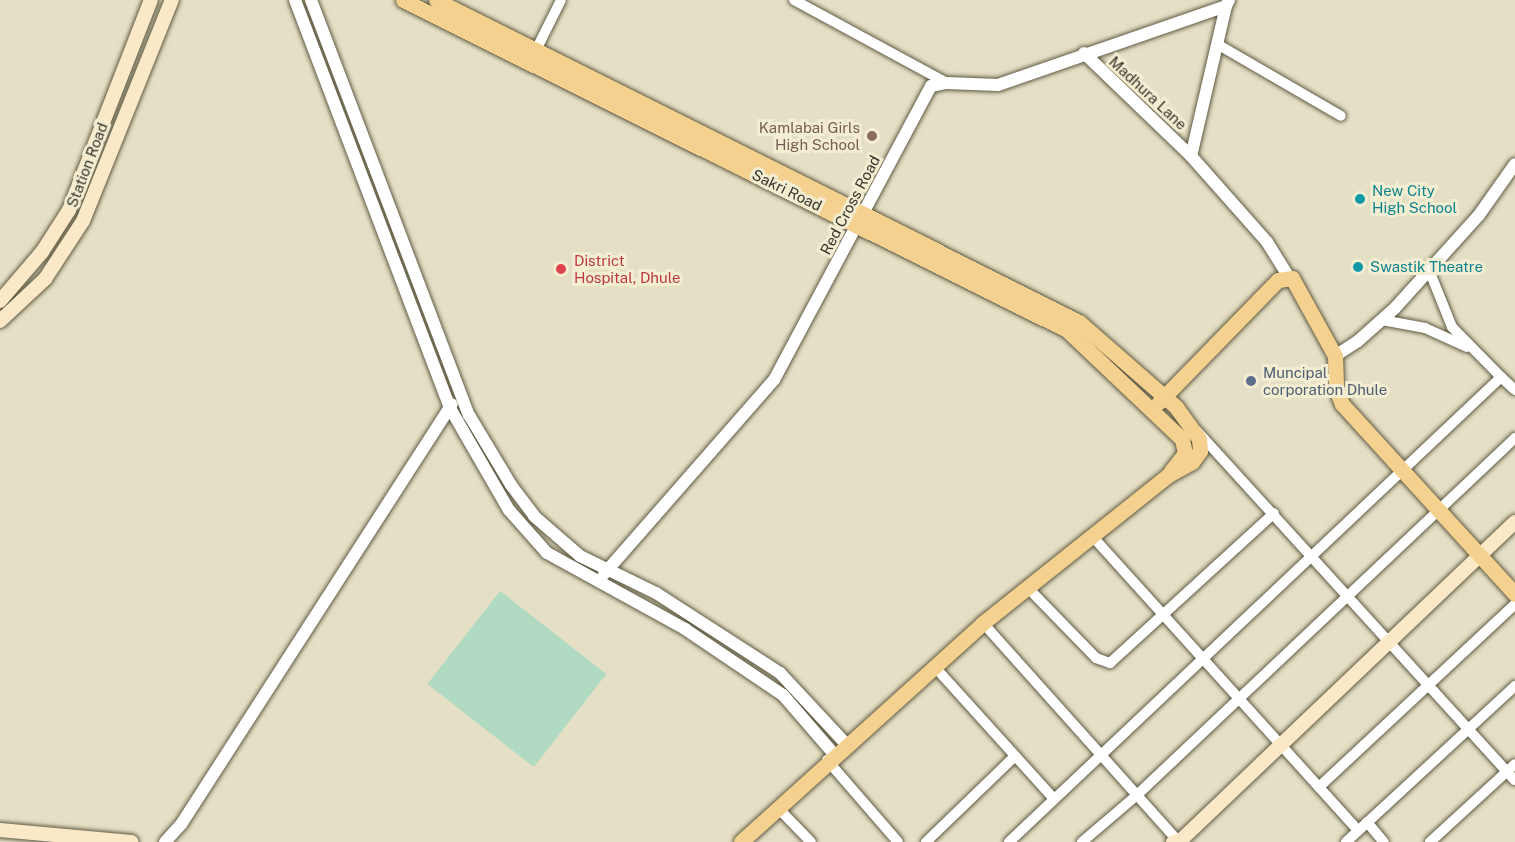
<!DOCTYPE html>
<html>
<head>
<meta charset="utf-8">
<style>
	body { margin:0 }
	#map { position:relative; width:1515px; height:842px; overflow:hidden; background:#e5e0c5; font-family:"Public Sans",sans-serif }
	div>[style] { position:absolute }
	.green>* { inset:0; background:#b0dac1; transform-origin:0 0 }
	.roads { filter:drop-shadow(0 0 2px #605b44) drop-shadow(0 0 2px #605b44) }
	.minor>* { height:10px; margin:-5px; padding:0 5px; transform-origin:5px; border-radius:5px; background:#fff }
	.tertiary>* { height:12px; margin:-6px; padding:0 6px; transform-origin:6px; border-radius:6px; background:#fff }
	.secondary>* { height:14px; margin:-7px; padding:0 7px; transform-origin:7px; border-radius:7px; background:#fae8c7 }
	.primary>* { height:15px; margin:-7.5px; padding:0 7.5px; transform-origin:7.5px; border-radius:7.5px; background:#f5d18f }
	.dots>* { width:16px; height:16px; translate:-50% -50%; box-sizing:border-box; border:3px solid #f3edd2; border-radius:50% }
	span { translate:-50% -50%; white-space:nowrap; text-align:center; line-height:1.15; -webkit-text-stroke:6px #f3edd2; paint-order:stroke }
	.street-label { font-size:15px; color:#38362c }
	.education-label { font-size:15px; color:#785e54 }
	.right { translate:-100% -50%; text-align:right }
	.culture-label { font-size:15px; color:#0d838f }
	.left { translate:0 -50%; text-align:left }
	.health-label { font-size:15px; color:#be3a42 }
	.service-label { font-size:15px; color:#4e5e75 }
</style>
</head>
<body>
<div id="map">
	<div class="green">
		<i style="left:500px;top:591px;width:135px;height:118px;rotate:38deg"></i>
	</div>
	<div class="roads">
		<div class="minor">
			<i style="left:794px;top:0;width:174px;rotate:28.5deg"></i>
			<i style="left:1217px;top:44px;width:143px;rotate:30.1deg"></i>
			<i style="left:534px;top:54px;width:60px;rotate:-63.4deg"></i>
			<i style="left:1429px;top:270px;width:61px;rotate:68deg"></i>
			<i style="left:1452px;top:327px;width:70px;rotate:45.6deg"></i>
			<i style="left:1382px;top:320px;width:44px;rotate:10.5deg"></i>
			<i style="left:1425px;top:328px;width:46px;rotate:24.3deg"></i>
			<i style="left:1197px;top:431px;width:472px;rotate:47.7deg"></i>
			<i style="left:1093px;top:537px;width:395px;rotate:47.9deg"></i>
			<i style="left:1028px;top:588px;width:98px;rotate:45.8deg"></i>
			<i style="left:1096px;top:658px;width:15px;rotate:20deg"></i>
			<i style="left:1110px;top:663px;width:222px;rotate:-42.4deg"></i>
			<i style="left:983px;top:623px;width:294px;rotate:48.2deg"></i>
			<i style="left:934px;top:666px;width:179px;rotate:47.9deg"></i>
			<i style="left:827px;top:760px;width:108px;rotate:49.1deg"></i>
			<i style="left:1319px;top:787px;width:268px;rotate:-43deg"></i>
			<i style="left:778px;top:808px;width:47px;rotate:45.9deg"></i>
			<i style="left:1367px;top:822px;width:26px;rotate:50deg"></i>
			<i style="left:926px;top:842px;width:124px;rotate:-44deg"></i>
			<i style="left:1009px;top:842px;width:677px;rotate:-43.38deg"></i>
			<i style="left:1501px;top:377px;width:19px;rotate:43deg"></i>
			<i style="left:1082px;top:842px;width:72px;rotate:-40.5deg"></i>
			<i style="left:1137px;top:795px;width:520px;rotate:-43.36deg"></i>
			<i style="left:1346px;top:842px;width:230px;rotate:-42.7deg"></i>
			<i style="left:1430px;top:842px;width:115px;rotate:-42.5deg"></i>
		</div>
		<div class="tertiary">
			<i style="left:295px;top:0;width:436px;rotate:69.2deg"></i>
			<i style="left:450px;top:408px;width:118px;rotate:60deg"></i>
			<i style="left:509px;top:510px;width:57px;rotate:48.5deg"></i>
			<i style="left:547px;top:553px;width:158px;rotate:28.8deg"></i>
			<i style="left:685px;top:629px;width:118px;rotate:34deg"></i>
			<i style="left:783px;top:695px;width:78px;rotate:49.2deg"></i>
			<i style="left:311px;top:0;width:444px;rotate:69.2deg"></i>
			<i style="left:469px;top:415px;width:82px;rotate:59deg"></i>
			<i style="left:511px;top:485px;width:39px;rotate:53deg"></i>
			<i style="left:534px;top:516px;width:61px;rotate:41deg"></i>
			<i style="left:580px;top:556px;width:85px;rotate:26deg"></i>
			<i style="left:656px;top:593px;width:148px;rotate:32.8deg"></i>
			<i style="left:780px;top:673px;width:97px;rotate:47.1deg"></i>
			<i style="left:1226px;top:6px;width:154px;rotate:103.1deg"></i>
			<i style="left:1191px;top:156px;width:115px;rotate:48.5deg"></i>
			<i style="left:1267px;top:242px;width:39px;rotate:58deg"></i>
			<i style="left:1084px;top:53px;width:149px;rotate:43.9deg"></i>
			<i style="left:1335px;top:356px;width:27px;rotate:-33deg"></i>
			<i style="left:1358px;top:341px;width:50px;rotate:-41.7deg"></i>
			<i style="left:1395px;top:308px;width:125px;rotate:-47.9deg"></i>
			<i style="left:1479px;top:215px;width:62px;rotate:-54.8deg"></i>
			<i style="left:604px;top:574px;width:258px;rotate:-48.8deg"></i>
			<i style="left:774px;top:380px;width:333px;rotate:-61.9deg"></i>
			<i style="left:931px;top:86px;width:16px;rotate:-11deg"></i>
			<i style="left:947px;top:83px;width:51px;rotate:2.2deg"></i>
			<i style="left:998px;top:85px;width:241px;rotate:-19.1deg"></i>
			<i style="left:1226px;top:6px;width:7px;rotate:-63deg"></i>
			<i style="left:165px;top:842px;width:25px;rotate:-48deg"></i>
			<i style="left:182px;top:823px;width:498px;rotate:-57.2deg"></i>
		</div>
		<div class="secondary">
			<i style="left:0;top:301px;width:65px;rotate:-49.4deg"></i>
			<i style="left:42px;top:252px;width:50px;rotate:-57.3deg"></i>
			<i style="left:69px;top:210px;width:225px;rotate:-68.7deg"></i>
			<i style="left:0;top:321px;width:62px;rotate:-43deg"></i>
			<i style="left:45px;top:279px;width:69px;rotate:-56.8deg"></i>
			<i style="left:83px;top:221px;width:238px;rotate:-68.1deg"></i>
			<i style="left:0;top:830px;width:132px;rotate:5.2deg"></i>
			<i style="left:1173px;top:842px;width:8px;rotate:-14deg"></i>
			<i style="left:1181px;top:840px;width:461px;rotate:-43.6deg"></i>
		</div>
		<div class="primary">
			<i style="left:403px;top:0;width:741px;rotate:26.43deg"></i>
			<i style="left:1067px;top:330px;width:158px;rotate:43.5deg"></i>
			<i style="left:1182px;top:439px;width:14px;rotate:78deg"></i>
			<i style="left:1185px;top:453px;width:23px;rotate:128deg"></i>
			<i style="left:436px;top:0;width:719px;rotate:26.6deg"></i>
			<i style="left:1079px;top:322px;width:129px;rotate:41.2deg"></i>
			<i style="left:1176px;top:407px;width:39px;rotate:54deg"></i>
			<i style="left:1199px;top:439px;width:12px;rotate:85deg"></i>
			<i style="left:1200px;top:451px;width:14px;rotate:126deg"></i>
			<i style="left:1192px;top:462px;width:29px;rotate:151deg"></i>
			<i style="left:1167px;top:476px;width:236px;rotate:141.4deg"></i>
			<i style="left:983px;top:623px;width:326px;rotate:137.9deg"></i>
			<i style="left:1159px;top:402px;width:170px;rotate:-45.7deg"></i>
			<i style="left:1278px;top:280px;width:14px;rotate:-8deg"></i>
			<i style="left:1292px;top:278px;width:89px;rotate:61.1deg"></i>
			<i style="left:1335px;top:356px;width:33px;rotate:88deg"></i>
			<i style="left:1336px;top:389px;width:16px;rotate:68deg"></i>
			<i style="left:1342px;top:404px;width:257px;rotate:47.7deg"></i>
		</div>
	</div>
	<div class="dots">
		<i style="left:872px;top:136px;background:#8d6e63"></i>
		<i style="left:1360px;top:199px;background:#0f9aa8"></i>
		<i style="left:1358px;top:267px;background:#0f9aa8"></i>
		<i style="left:561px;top:269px;background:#e0444e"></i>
		<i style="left:1251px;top:381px;background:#5c6f8a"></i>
	</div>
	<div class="street-label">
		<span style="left:1148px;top:93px;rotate:43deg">Madhura Lane</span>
		<span style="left:87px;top:165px;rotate:-69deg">Station Road</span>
		<span style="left:787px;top:190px;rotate:26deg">Sakri Road</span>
		<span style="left:850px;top:205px;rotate:-62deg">Red Cross Road</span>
	</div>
	<div class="education-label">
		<span class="right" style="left:860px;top:136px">Kamlabai Girls<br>High School</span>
	</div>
	<div class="culture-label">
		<span class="left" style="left:1372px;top:199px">New City<br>High School</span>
		<span class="left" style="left:1370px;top:267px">Swastik Theatre</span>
	</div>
	<div class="health-label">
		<span class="left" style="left:574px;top:269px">District<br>Hospital, Dhule</span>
	</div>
	<div class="service-label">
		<span class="left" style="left:1263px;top:381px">Muncipal<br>corporation Dhule</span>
	</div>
</div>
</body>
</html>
